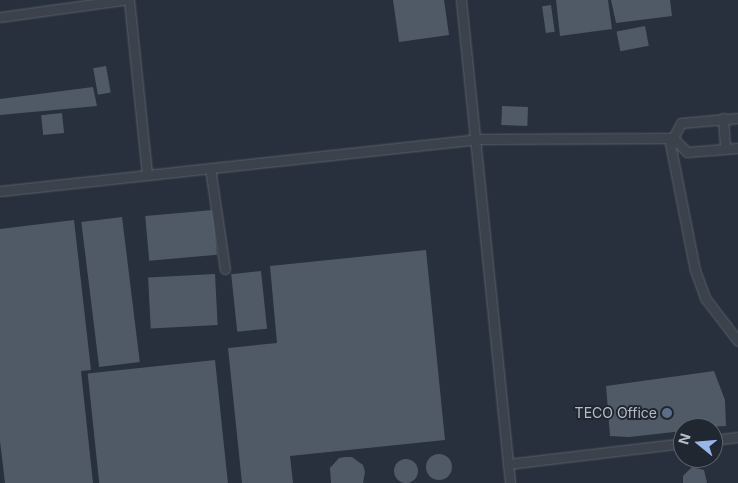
<!DOCTYPE html>
<html>
<head>
<meta charset="utf-8">
<style>
	body { margin:0 }
	#map { position:relative; width:738px; height:483px; overflow:hidden; background:#27303c; font-family:Inter,sans-serif }
	div>[style] { position:absolute }
	.building>* { inset:0; background:#505a67; transform-origin:0 0 }
	.round { border-radius:50% }
	.roads { filter:drop-shadow(0 0 1px #59606a) drop-shadow(0 0 1px #59606a) }
	.service>* { height:9px; margin:-4.5px; padding:0 4.5px; transform-origin:4.5px; border-radius:4.5px; background:#3b424c }
	.dots>* { width:14px; height:14px; translate:-50% -50%; box-sizing:border-box; border:2px solid #202731; border-radius:50% }
	span { translate:-50% -50%; white-space:nowrap; text-align:center; line-height:1.15; -webkit-text-stroke:4px #202731; paint-order:stroke }
	.poi-label { font-size:14px; color:#b7bdc7 }
	.right { translate:-100% -50%; text-align:right }
	.north { position:absolute; left:673px; top:418px; width:50px; height:50px; box-sizing:border-box; background:#202731; border:1px solid #5c636d; border-radius:50%; rotate:287deg; font-size:14px; font-weight:700; line-height:20px; text-align:center; color:#b7bdc7 }
	.north::after { content:''; display:block; margin:auto; width:18px; height:22px; background:#96b7ed; clip-path:polygon(50% 0,100% 100%,50% 72%,0 100%) }
</style>
</head>
<body>
<div id="map">
	<div class="building">
		<i style="clip-path:polygon(393px 0,444px 0,449px 35px,399px 42px)"></i>
		<i style="clip-path:polygon(556px 0,608px 0,612px 29px,560px 36px)"></i>
		<i style="clip-path:polygon(611px 0,670px 0,672px 16px,616px 23px)"></i>
		<i style="left:551px;top:5px;width:27px;height:9px;rotate:82deg"></i>
		<i style="left:645px;top:26px;width:20px;height:29px;rotate:79deg"></i>
		<i style="left:106px;top:66px;width:27px;height:13px;rotate:80deg"></i>
		<i style="clip-path:polygon(93px 87px,97px 106px,0 115px,0 99px)"></i>
		<i style="left:502px;top:106px;width:26px;height:19px;rotate:2deg"></i>
		<i style="left:62px;top:113px;width:20px;height:21px;rotate:84deg"></i>
		<i style="left:213px;top:210px;width:45px;height:68px;rotate:85deg"></i>
		<i style="left:122px;top:217px;width:146px;height:41px;rotate:83deg"></i>
		<i style="clip-path:polygon(74px 220px,91px 370px,81px 371px,93px 483px,5px 483px,0 441px,0 229px)"></i>
		<i style="clip-path:polygon(426px 250px,445px 440px,290px 456px,293px 483px,242px 483px,228px 348px,277px 343px,270px 266px)"></i>
		<i style="left:261px;top:271px;width:58px;height:30px;rotate:84deg"></i>
		<i style="left:215px;top:274px;width:51px;height:67px;rotate:87deg"></i>
		<i style="left:215px;top:360px;width:124px;height:128px;rotate:84deg"></i>
		<i style="clip-path:polygon(714px 371px,725px 400px,726px 426px,683px 428px,683px 431px,629px 437px,610px 436px,606px 386px)"></i>
		<i class="round" style="left:426px;top:454px;width:26px;height:26px"></i>
		<i style="clip-path:polygon(345px 457px,352px 457px,363px 465px,365px 472px,363px 483px,331px 483px,330px 468px,339px 458px)"></i>
		<i class="round" style="left:394px;top:459px;width:24px;height:24px"></i>
		<i style="clip-path:polygon(692px 467px,704px 470px,707px 483px,683px 483px,683px 476px)"></i>
	</div>
	<div class="roads">
		<div class="service">
			<i style="left:129px;top:0;width:176px;rotate:84.1deg"></i>
			<i style="left:461px;top:0;width:485px;rotate:84.2deg"></i>
			<i style="left:0;top:17px;width:124px;rotate:-7.9deg"></i>
			<i style="left:723px;top:118px;width:31px;rotate:86deg"></i>
			<i style="left:669px;top:138px;width:135px;rotate:78.9deg"></i>
			<i style="left:695px;top:270px;width:30px;rotate:70deg"></i>
			<i style="left:705px;top:298px;width:54px;rotate:52.5deg"></i>
			<i style="left:673px;top:138px;width:17px;rotate:-62deg"></i>
			<i style="left:681px;top:123px;width:57px;rotate:-5deg"></i>
			<i style="left:210px;top:168px;width:102px;rotate:81.6deg"></i>
			<i style="left:0;top:191px;width:480px;rotate:-6.2deg"></i>
			<i style="left:477px;top:139px;width:196px;rotate:-0.3deg"></i>
			<i style="left:673px;top:138px;width:20px;rotate:45deg"></i>
			<i style="left:687px;top:152px;width:51px;rotate:-4.5deg"></i>
			<i style="left:713px;top:440px;width:25px;rotate:-7deg"></i>
			<i style="left:508px;top:464px;width:176px;rotate:-6.8deg"></i>
		</div>
	</div>
	<div class="dots">
		<i style="left:667px;top:413px;background:#5c6f8a"></i>
	</div>
	<div class="poi-label">
		<span class="right" style="left:657px;top:413px">TECO Office</span>
	</div>
	<div class="north">N</div>
</div>
</body>
</html>
